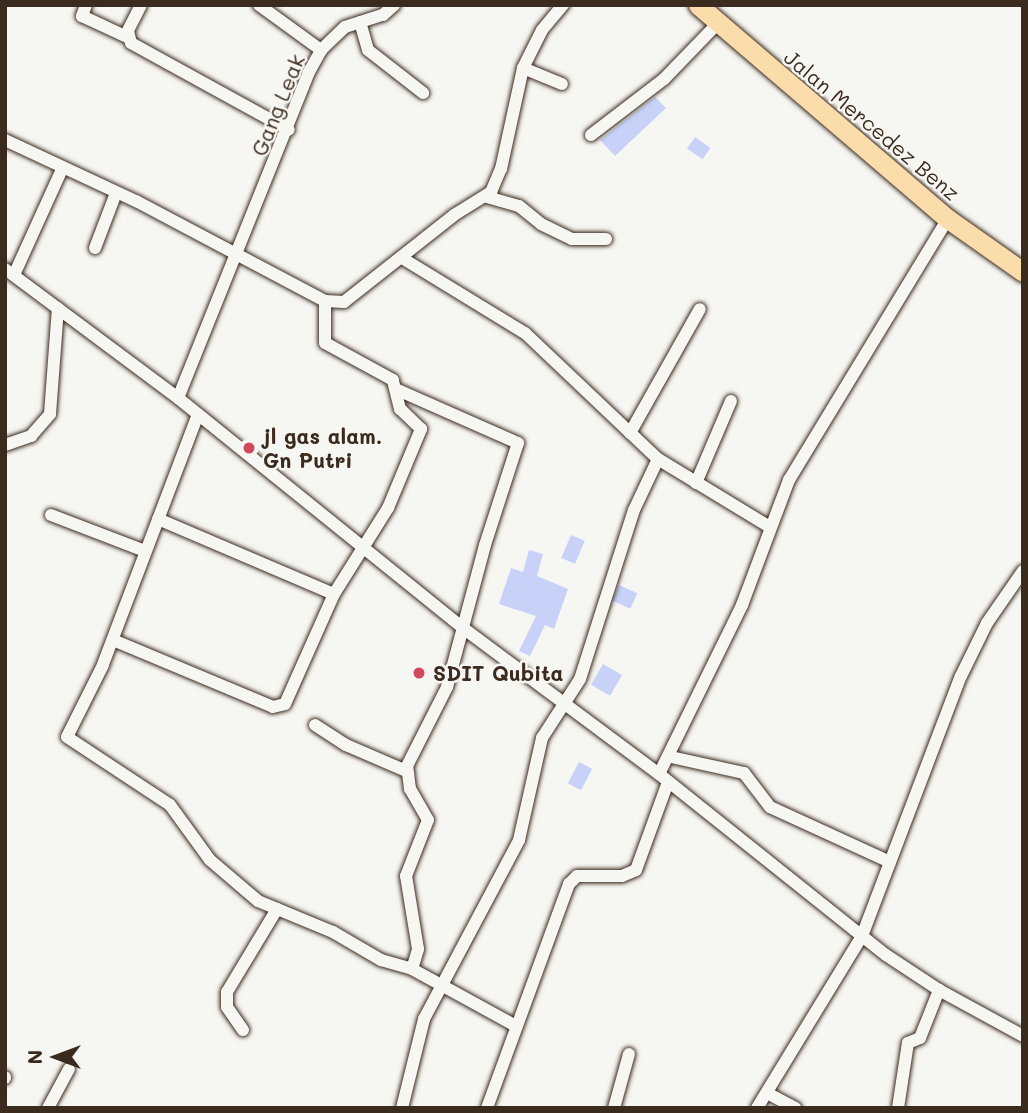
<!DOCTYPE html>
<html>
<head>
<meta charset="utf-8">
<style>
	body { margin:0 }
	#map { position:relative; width:1028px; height:1113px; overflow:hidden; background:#f6f6f2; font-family:Mali,sans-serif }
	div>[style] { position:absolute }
	.building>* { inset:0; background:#c8d2f9; transform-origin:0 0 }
	.roads { filter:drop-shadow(0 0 2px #3b2a1e) drop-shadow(0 0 2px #3b2a1e) }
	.street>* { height:12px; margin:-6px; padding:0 6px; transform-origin:6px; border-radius:6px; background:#f6f6f2 }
	.primary>* { height:19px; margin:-9.5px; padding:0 9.5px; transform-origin:9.5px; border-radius:9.5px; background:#fbddab }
	.dots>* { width:19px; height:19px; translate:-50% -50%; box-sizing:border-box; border:4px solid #f6f6f2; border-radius:50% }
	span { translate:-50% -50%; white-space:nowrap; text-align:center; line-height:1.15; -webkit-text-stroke:5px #f6f6f2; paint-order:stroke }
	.street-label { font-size:21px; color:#3b2a1e }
	.poi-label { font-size:21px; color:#3b2a1e; font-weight:700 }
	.left { translate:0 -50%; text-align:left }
	.frame { position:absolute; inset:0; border:7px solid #3b2a1e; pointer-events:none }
	.north { position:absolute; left:21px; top:1022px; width:70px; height:70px; -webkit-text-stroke:5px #f6f6f2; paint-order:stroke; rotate:270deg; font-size:19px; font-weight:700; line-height:28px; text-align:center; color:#3b2a1e }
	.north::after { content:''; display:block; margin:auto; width:24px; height:32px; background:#3b2a1e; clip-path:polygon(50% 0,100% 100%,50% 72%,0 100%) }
</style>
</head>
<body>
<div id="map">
	<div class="building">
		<i style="clip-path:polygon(655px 97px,666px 108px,615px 156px,600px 140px)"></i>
		<i style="left:695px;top:137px;width:19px;height:14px;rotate:35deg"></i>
		<i style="left:571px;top:535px;width:15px;height:25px;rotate:23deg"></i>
		<i style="clip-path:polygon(529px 550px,543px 554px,537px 576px,568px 589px,554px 629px,545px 625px,530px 656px,519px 651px,536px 616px,499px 604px,511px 568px,523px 572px)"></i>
		<i style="left:619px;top:585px;width:20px;height:17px;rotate:24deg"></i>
		<i style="left:603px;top:664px;width:22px;height:24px;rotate:30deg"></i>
		<i style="left:579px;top:762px;width:15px;height:24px;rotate:28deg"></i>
	</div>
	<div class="roads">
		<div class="street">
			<i style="left:86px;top:5px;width:12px;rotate:110deg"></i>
			<i style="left:82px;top:16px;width:50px;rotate:25deg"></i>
			<i style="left:141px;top:5px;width:29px;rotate:117deg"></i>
			<i style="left:128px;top:31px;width:12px;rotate:76deg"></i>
			<i style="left:131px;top:43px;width:180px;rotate:28.8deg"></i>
			<i style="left:259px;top:5px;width:77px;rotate:36deg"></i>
			<i style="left:360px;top:22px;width:29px;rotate:74deg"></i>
			<i style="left:368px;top:50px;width:70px;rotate:38deg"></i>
			<i style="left:523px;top:68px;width:42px;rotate:22.3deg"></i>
			<i style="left:591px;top:135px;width:92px;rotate:-37.5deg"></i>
			<i style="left:664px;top:79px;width:78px;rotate:-46deg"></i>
			<i style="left:5px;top:140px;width:145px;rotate:25deg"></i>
			<i style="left:136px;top:201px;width:214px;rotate:27.9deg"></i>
			<i style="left:325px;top:301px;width:19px;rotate:3deg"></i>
			<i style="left:344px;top:302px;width:140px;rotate:-38.3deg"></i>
			<i style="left:454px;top:215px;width:44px;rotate:-31.9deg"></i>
			<i style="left:491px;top:192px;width:25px;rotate:-67deg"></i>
			<i style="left:501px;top:169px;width:103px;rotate:-77.7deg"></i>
			<i style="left:523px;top:68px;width:42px;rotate:-63.4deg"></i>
			<i style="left:542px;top:30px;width:33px;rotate:-50deg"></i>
			<i style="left:487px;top:197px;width:33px;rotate:16deg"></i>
			<i style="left:519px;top:206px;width:28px;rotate:39deg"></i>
			<i style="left:541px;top:224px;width:34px;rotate:26deg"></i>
			<i style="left:572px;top:239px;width:34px"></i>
			<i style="left:95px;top:248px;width:59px;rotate:-69.1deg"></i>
			<i style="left:402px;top:258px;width:144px;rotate:31.4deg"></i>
			<i style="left:525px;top:333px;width:183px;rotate:43.5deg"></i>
			<i style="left:658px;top:459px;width:131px;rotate:31.3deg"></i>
			<i style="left:5px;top:269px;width:216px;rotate:36.7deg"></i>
			<i style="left:178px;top:398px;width:366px;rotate:38.9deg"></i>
			<i style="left:463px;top:628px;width:244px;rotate:36.7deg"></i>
			<i style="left:659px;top:774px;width:290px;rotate:38.6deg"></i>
			<i style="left:886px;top:955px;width:64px;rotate:33.4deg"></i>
			<i style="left:939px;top:990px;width:96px;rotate:28.7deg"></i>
			<i style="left:14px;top:275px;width:116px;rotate:-65.6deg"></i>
			<i style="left:178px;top:398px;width:351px;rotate:-68.1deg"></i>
			<i style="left:309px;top:72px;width:25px;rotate:-61deg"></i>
			<i style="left:321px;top:50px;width:33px;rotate:-44deg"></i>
			<i style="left:345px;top:27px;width:40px;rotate:-18deg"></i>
			<i style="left:383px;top:15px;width:15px;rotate:-42deg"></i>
			<i style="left:197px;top:417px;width:265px;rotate:110.8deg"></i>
			<i style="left:103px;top:665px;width:80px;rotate:116.6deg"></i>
			<i style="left:67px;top:737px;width:123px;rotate:33.4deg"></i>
			<i style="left:170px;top:805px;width:68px;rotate:54deg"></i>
			<i style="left:210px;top:860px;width:63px;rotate:40.5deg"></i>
			<i style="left:258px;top:901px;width:81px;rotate:22.5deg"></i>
			<i style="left:333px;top:932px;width:56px;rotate:30.3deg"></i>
			<i style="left:381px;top:960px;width:32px;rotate:16deg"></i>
			<i style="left:412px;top:969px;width:21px;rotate:-73deg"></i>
			<i style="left:418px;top:949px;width:74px;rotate:-99.3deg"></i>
			<i style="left:406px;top:876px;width:60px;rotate:-68.6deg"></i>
			<i style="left:428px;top:820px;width:36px;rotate:-120deg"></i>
			<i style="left:410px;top:789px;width:23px;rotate:-97deg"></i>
			<i style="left:407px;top:766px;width:89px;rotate:-63.1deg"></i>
			<i style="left:447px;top:687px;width:147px;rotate:-75deg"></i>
			<i style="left:485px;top:545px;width:107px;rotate:-72.1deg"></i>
			<i style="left:518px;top:443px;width:131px;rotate:-156.2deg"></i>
			<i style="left:630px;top:433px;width:142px;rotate:-60.6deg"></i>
			<i style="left:5px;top:445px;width:28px;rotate:-19deg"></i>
			<i style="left:31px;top:436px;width:29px;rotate:-49deg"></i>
			<i style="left:50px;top:414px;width:106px;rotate:-85.7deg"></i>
			<i style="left:696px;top:483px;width:89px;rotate:-66.9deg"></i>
			<i style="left:51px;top:515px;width:101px;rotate:21deg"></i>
			<i style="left:158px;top:519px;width:191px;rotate:23.1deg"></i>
			<i style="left:113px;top:640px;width:173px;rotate:22.7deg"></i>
			<i style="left:273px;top:707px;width:12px;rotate:-14deg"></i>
			<i style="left:285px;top:704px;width:120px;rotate:-66deg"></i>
			<i style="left:334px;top:594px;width:102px;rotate:-57.9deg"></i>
			<i style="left:388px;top:508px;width:86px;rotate:-67.3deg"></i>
			<i style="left:421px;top:429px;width:29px;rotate:-136deg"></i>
			<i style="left:400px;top:409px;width:30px;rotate:-104deg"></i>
			<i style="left:393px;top:380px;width:77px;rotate:-151.4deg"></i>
			<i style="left:325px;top:343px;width:42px;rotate:-90deg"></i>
			<i style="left:315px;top:725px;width:37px;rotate:33deg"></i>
			<i style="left:346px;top:745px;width:65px;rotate:23.4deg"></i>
			<i style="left:671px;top:757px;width:75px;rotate:12.4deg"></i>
			<i style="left:744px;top:773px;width:43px;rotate:52.6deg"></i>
			<i style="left:770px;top:807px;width:132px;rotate:24.6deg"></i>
			<i style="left:659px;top:774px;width:188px;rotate:-63.8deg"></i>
			<i style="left:742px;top:605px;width:134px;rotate:-69.4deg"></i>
			<i style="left:789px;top:480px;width:306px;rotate:-58.7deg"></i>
			<i style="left:412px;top:969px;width:119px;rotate:28.7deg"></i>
			<i style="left:243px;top:1030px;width:28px;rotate:-125deg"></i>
			<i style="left:227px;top:1007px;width:15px;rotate:-90deg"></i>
			<i style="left:227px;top:992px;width:97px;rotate:-58.9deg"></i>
			<i style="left:5px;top:1078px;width:1px;rotate:-90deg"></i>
			<i style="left:769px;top:1094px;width:30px;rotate:28deg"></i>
			<i style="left:48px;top:1108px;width:44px;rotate:-61.7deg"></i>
			<i style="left:402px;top:1108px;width:92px;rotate:-76.1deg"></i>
			<i style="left:424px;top:1019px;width:203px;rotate:-62deg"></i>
			<i style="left:519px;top:840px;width:105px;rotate:-77.3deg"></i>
			<i style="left:542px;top:738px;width:70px;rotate:-57.2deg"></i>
			<i style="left:580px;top:679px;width:177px;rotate:-72.3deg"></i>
			<i style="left:634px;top:510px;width:56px;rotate:-64.8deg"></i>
			<i style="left:487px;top:1108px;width:239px;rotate:-69.9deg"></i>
			<i style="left:569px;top:884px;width:11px;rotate:-45deg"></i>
			<i style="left:577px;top:876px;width:45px"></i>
			<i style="left:622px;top:876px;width:15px;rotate:-23deg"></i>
			<i style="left:636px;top:870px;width:94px;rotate:-70deg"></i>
			<i style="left:614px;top:1108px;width:56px;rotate:-74.5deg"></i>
			<i style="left:757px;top:1108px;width:202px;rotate:-58.6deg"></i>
			<i style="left:862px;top:936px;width:278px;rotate:-69.2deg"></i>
			<i style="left:961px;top:676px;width:59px;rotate:-63.9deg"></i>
			<i style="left:987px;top:623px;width:63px;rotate:-55.3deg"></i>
			<i style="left:898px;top:1108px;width:66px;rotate:-81.3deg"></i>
			<i style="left:908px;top:1043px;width:13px;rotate:-23deg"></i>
			<i style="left:920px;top:1038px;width:52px;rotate:-68.4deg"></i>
		</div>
		<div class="primary">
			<i style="left:698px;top:5px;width:329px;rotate:40.6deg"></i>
			<i style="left:948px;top:219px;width:92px;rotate:35.2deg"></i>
		</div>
	</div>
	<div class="dots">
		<i style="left:249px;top:448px;background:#d1495b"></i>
		<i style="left:419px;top:673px;background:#d1495b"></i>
	</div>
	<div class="street-label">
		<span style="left:278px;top:105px;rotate:-68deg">Gang Leak</span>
		<span style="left:872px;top:125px;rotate:40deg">Jalan Mercedez Benz</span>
	</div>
	<div class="poi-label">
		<span class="left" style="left:263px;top:448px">jl gas alam.<br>Gn Putri</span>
		<span class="left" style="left:433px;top:673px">SDIT Qubita</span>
	</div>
	<div class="frame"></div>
	<div class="north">N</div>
</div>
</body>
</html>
